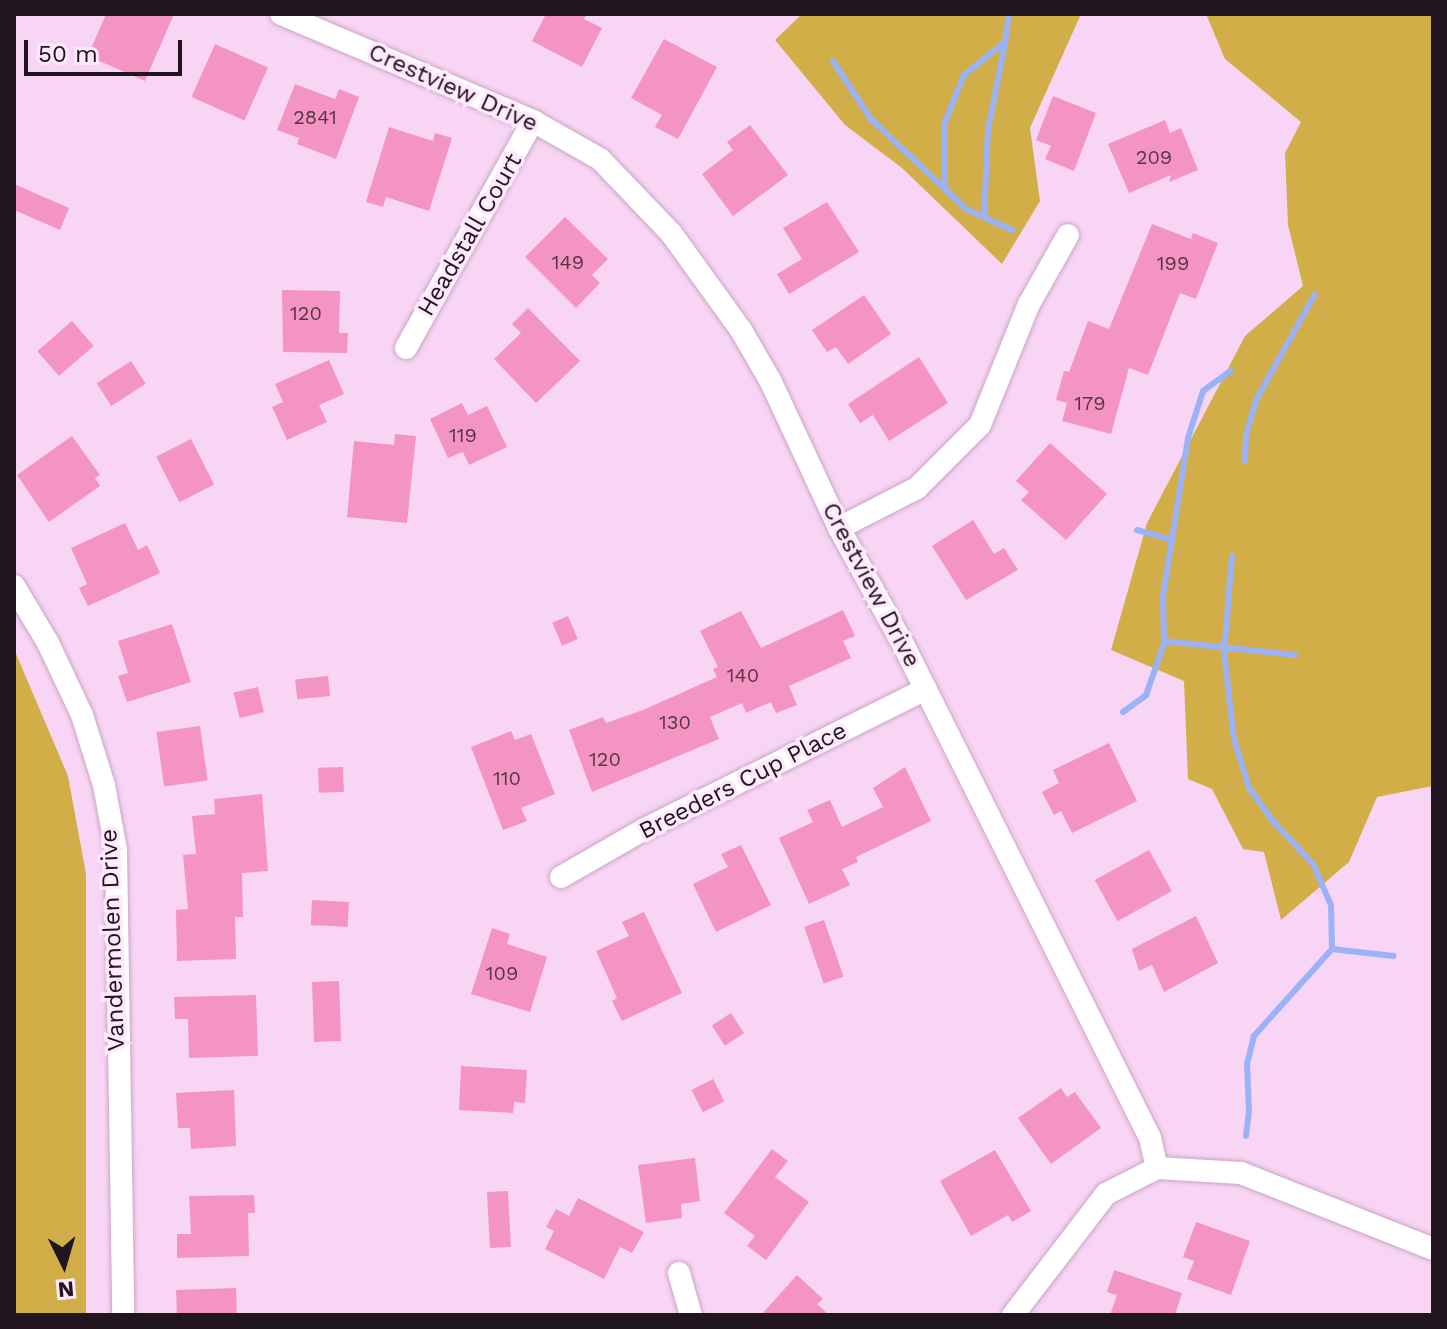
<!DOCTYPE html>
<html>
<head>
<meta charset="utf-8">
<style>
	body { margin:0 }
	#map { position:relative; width:1447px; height:1329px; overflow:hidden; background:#f9d5f5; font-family:"Work Sans",sans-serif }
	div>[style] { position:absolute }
	.green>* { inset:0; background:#d2ae48 }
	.stream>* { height:6px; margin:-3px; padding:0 3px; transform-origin:3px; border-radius:3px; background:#9bb2f7 }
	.building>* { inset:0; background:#f494c3; transform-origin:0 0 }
	.roads { filter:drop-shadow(0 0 2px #c9a6c5) drop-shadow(0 0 2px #c9a6c5) }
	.street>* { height:22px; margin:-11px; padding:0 11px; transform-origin:11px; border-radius:11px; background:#fff }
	span { translate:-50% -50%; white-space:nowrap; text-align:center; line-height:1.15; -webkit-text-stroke:7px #fee8fb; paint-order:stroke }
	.number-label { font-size:20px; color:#563549 }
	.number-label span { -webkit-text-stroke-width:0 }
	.street-label { font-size:24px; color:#211520 }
	.frame { position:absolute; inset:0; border:16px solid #211520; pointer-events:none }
	.north { position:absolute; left:24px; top:1225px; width:80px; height:80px; -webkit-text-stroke:6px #fee8fb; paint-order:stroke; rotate:175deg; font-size:22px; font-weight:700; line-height:32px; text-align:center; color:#211520 }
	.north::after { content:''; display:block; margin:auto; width:28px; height:36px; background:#211520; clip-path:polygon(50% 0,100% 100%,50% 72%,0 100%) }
	.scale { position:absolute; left:24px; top:40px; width:158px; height:36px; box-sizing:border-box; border:4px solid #211520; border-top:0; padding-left:10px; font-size:24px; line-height:28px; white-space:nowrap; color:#211520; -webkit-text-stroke:6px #fee8fb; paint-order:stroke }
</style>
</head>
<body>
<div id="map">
	<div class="green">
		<i style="clip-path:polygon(802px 14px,1081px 14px,1030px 128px,1040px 201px,1002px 264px,902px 168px,845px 125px,775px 40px)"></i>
		<i style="clip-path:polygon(1206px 14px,1433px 14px,1433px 786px,1377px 797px,1349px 862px,1281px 920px,1264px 852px,1243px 849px,1212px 789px,1188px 779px,1184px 681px,1111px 650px,1147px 523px,1245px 336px,1303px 286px,1288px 225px,1285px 153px,1301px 122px,1225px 59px)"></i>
		<i style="clip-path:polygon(14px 649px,68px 776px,86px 874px,86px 1315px,14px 1315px)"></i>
	</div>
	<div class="stream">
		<i style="left:1009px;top:14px;width:28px;rotate:98deg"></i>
		<i style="left:1005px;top:42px;width:53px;rotate:141.2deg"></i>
		<i style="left:964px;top:75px;width:51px;rotate:112deg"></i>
		<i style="left:945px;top:122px;width:67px;rotate:90deg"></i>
		<i style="left:945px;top:189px;width:29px;rotate:44deg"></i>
		<i style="left:966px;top:209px;width:51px;rotate:24.5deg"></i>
		<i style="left:833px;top:61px;width:69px;rotate:56.8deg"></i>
		<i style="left:871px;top:119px;width:102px;rotate:43.4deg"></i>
		<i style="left:984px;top:217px;width:87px;rotate:-87.4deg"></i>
		<i style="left:988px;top:130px;width:89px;rotate:-78.9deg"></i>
		<i style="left:1245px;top:461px;width:26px;rotate:-88deg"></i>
		<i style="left:1246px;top:435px;width:36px;rotate:-74deg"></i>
		<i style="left:1256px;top:400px;width:121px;rotate:-60.9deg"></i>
		<i style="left:1137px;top:530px;width:37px;rotate:16deg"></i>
		<i style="left:1232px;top:556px;width:97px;rotate:94.7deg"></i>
		<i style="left:1224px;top:653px;width:87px;rotate:83.4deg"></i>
		<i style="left:1234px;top:739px;width:51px;rotate:73deg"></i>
		<i style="left:1249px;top:788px;width:41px;rotate:54deg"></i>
		<i style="left:1273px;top:821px;width:59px;rotate:47.1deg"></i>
		<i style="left:1313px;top:864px;width:45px;rotate:66.3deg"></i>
		<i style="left:1331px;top:905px;width:44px;rotate:88.7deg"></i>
		<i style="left:1332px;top:949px;width:117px;rotate:131.9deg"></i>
		<i style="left:1254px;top:1036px;width:29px;rotate:104deg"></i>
		<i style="left:1247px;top:1064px;width:47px;rotate:87.6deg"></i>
		<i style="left:1249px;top:1111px;width:25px;rotate:97deg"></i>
		<i style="left:1164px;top:641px;width:132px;rotate:6.1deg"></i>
		<i style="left:1123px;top:712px;width:29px;rotate:-36deg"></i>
		<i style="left:1146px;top:695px;width:54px;rotate:-70.6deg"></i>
		<i style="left:1164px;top:644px;width:48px;rotate:-91.2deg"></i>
		<i style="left:1163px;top:596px;width:160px;rotate:-81deg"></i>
		<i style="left:1188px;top:438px;width:49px;rotate:-72.3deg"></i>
		<i style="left:1203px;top:391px;width:34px;rotate:-36deg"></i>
		<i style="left:1332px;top:949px;width:62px;rotate:6.4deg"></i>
	</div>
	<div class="building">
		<i style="clip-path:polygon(106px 14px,174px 14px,145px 81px,88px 56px)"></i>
		<i style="clip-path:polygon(546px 14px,587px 14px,584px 19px,602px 28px,582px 67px,532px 41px)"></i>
		<i style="clip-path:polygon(664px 39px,717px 67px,678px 139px,655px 127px,662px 115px,631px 98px)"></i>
		<i style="left:215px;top:44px;width:58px;height:58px;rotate:24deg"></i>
		<i style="clip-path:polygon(295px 84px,335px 99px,339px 89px,359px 97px,336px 159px,297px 144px,299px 138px,277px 130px)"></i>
		<i style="clip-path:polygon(1053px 96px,1096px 113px,1074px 171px,1045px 159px,1051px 146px,1036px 140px)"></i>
		<i style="clip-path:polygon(1165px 120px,1170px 133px,1181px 128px,1198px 170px,1169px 182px,1171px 175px,1129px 193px,1108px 144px)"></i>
		<i style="clip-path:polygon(750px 125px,788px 175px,733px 216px,702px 174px,733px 150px,727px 142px)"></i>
		<i style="clip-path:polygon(389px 127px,433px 141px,435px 133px,452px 138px,429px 211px,386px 197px,383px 207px,366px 202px)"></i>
		<i style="clip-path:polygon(14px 184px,69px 208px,60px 230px,14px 210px)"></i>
		<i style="clip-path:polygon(827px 202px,859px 252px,789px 294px,777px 274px,802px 259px,783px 228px)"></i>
		<i style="clip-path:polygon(565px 217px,608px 259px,592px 275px,600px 283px,576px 308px,525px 257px)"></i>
		<i style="clip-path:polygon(1152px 224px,1191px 239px,1193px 233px,1218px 243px,1196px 299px,1180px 293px,1148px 375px,1129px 368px,1111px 434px,1062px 421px,1067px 403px,1056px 400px,1064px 371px,1069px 372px,1088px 321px,1109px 329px)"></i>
		<i style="clip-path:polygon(282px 290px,340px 291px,339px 333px,348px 333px,347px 353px,283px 352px)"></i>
		<i style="clip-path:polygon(864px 295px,891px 334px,848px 364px,836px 347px,827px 352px,812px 330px)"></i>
		<i style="clip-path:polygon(528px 308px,580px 361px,536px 403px,494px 359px,521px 333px,512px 324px)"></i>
		<i style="left:72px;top:321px;width:33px;height:46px;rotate:49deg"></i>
		<i style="clip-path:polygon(919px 357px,948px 403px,889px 441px,873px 415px,860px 423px,848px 404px)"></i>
		<i style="clip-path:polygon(329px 360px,344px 394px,319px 405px,327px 422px,287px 440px,272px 407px,283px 402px,275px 384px)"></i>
		<i style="left:131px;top:361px;width:27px;height:41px;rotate:57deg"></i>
		<i style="clip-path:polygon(462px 403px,468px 415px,487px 406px,507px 447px,469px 465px,463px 452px,448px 458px,430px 419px)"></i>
		<i style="clip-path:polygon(395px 434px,416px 436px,407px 523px,347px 517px,354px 441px,394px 445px)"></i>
		<i style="clip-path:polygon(72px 436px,100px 475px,95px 478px,100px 486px,49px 522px,17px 475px)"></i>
		<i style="left:191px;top:439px;width:51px;height:39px;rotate:63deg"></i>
		<i style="clip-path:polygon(1050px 443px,1107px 494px,1066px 540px,1021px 500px,1029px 492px,1016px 481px)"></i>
		<i style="clip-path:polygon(973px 520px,994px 554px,1004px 548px,1018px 570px,966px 600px,932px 546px)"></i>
		<i style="clip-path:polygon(125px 523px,138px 550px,147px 545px,160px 573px,88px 606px,79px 588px,87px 584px,71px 548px)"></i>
		<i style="clip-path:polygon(843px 610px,855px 636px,843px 641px,851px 658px,789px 686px,797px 705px,776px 713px,771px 702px,746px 713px,742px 703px,710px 717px,719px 739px,592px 792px,569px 730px,603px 717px,606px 723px,643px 710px,717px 677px,713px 669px,718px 667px,700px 631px,741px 611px,761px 648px)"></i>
		<i style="left:568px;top:616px;width:25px;height:17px;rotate:67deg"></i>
		<i style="clip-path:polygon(172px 624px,191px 682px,127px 702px,118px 676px,128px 673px,118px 641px)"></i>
		<i style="left:328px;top:676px;width:20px;height:33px;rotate:84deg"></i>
		<i style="left:258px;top:687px;width:26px;height:25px;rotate:77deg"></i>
		<i style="left:200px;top:726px;width:55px;height:44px;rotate:82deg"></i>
		<i style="clip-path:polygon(511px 731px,515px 740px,531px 734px,555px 794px,521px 808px,527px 821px,503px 830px,471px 747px)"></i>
		<i style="clip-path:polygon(1109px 743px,1137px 801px,1072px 833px,1061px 811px,1054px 815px,1042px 792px,1059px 783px,1053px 770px)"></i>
		<i style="left:343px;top:767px;width:25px;height:25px;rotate:88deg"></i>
		<i style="clip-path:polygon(905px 767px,931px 821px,856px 857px,858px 862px,842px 869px,850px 885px,809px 904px,779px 838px,813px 822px,807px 810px,830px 800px,842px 827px,883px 807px,873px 788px)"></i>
		<i style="clip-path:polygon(262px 794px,268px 871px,242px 873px,243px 917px,235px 917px,236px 959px,177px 961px,176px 910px,188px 909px,183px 855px,196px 854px,192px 816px,215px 814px,214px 799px)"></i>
		<i style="clip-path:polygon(741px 845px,771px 905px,716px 932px,693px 884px,728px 867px,721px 854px)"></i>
		<i style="left:1149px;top:850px;width:47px;height:62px;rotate:61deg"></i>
		<i style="left:312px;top:900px;width:37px;height:25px;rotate:3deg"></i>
		<i style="clip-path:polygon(644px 912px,682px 993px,622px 1021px,612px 1001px,617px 998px,596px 951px,629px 936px,622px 922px)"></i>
		<i style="clip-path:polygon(1196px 916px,1218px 963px,1164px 992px,1152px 965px,1139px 971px,1132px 949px)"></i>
		<i style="left:824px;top:920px;width:60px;height:21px;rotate:71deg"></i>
		<i style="clip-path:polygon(492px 928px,510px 934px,507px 944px,547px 957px,530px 1012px,471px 994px)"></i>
		<i style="left:339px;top:981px;width:60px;height:27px;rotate:88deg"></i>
		<i style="clip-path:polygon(256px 995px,258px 1056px,189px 1058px,188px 1019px,175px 1019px,174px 997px)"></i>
		<i style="left:731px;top:1013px;width:24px;height:23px;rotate:57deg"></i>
		<i style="clip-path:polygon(461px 1066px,527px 1070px,525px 1103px,514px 1102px,513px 1113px,459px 1110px)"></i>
		<i style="left:713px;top:1079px;width:25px;height:24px;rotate:63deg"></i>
		<i style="clip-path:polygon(1061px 1088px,1067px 1097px,1075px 1092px,1101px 1128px,1051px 1164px,1018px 1118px)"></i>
		<i style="clip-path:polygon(234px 1090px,236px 1146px,191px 1149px,190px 1128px,178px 1128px,176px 1093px)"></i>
		<i style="clip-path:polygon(772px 1149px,788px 1161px,775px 1177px,809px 1202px,766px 1260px,747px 1246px,755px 1236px,724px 1213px)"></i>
		<i style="clip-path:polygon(995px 1150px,1031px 1211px,1012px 1222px,1008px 1215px,971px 1236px,940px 1181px)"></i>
		<i style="clip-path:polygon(695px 1158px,700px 1201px,681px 1204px,682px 1218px,646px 1223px,638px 1165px)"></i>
		<i style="left:508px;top:1191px;width:56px;height:21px;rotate:87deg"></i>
		<i style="clip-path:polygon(254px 1195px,255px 1213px,248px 1213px,249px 1256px,177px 1258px,177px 1234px,191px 1234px,189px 1196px)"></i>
		<i style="clip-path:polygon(578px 1198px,644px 1232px,632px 1253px,620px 1247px,604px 1279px,545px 1249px,554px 1231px,546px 1227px,556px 1209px,569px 1216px)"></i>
		<i style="clip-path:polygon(1196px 1222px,1250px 1241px,1231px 1295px,1187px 1279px,1194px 1261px,1183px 1257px)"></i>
		<i style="clip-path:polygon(1114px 1270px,1182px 1293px,1175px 1315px,1110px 1315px,1117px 1295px,1107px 1292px)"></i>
		<i style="clip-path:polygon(797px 1275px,823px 1299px,817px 1304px,829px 1315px,761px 1315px)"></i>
		<i style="left:236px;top:1288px;width:27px;height:60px;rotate:88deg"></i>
	</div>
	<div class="roads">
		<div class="street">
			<i style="left:281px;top:14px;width:274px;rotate:23deg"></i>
			<i style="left:533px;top:121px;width:77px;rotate:29.6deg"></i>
			<i style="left:600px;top:159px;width:103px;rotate:46.2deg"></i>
			<i style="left:671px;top:233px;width:120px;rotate:54.2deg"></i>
			<i style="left:741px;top:330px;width:60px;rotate:60deg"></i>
			<i style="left:771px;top:382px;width:161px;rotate:65deg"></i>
			<i style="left:839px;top:528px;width:135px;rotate:61.2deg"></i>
			<i style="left:904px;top:646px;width:550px;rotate:63.43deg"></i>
			<i style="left:1150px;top:1138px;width:31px;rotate:77deg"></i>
			<i style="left:1157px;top:1168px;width:57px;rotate:153deg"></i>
			<i style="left:1106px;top:1194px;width:153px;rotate:127.5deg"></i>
			<i style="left:406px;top:348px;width:260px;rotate:-60.8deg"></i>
			<i style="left:839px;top:528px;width:88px;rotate:-27.1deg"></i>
			<i style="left:917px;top:488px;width:89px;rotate:-45deg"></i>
			<i style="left:980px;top:425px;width:131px;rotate:-68deg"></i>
			<i style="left:1029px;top:304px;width:79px;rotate:-60.5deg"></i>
			<i style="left:14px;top:586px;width:66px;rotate:59.2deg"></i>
			<i style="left:48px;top:643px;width:80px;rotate:64.7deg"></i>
			<i style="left:82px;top:715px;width:73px;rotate:72.6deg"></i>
			<i style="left:104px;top:785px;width:66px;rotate:79.5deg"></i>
			<i style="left:116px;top:850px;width:465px;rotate:89.1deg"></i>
			<i style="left:561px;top:877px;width:95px;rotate:-29.8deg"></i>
			<i style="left:643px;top:830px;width:316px;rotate:-26.5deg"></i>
			<i style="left:1157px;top:1168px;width:84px;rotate:3.4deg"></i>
			<i style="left:1241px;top:1173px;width:206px;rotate:21.6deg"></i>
			<i style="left:679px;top:1273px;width:44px;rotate:74.1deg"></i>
		</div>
	</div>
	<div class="number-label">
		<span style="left:315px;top:117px">2841</span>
		<span style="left:1154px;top:157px">209</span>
		<span style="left:568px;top:262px">149</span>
		<span style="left:1173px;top:263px">199</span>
		<span style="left:306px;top:313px">120</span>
		<span style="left:1090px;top:403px">179</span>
		<span style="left:463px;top:435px">119</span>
		<span style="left:743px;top:675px">140</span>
		<span style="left:675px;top:722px">130</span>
		<span style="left:605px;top:759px">120</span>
		<span style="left:507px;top:778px">110</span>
		<span style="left:502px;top:973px">109</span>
	</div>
	<div class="street-label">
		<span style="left:453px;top:88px;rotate:24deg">Crestview Drive</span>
		<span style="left:470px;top:235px;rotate:-60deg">Headstall Court</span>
		<span style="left:871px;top:585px;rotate:62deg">Crestview Drive</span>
		<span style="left:743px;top:781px;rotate:-27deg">Breeders Cup Place</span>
		<span style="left:113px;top:940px;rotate:-92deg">Vandermolen Drive</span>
	</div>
	<div class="frame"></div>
	<div class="north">N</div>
	<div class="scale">50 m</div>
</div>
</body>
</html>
